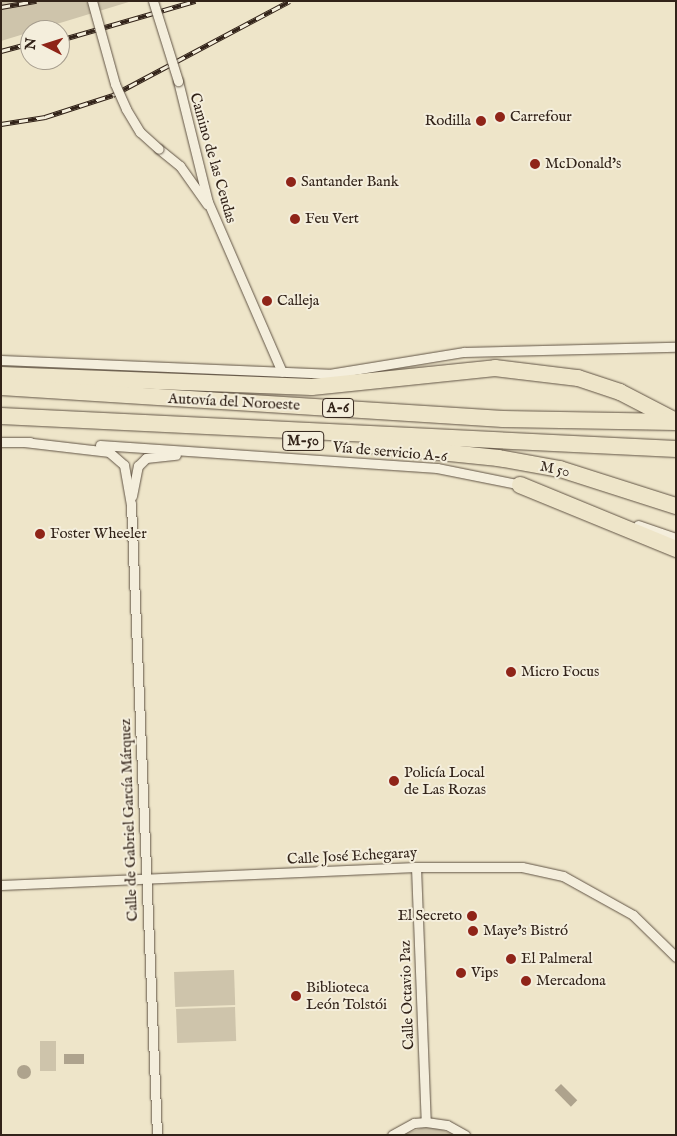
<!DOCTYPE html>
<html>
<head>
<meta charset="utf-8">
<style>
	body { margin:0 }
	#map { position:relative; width:677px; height:1136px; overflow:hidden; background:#eee5c9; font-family:"IM FELL English",serif }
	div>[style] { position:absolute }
	.green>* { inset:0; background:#cec4ab; transform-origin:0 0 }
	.water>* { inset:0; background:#aea38d; transform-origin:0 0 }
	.round { border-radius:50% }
	.roads { filter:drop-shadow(0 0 1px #615445) drop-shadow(0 0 1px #615445) }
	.minor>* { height:9px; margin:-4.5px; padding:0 4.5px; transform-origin:4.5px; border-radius:4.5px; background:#f4eedc }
	.motorway>* { height:16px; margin:-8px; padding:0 8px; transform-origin:8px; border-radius:8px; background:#eee5c9 }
	.rail>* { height:5px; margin-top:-2.5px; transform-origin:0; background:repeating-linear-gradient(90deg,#f4eedc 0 9px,#322319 0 18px); box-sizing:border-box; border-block:1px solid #322319 }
	.bridges { filter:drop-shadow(0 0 1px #615445) drop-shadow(0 0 1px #615445) }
	.minor-bridge>* { height:9px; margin:-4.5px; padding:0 4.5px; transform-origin:4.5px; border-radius:4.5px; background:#f4eedc }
	.dots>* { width:14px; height:14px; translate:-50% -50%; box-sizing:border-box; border:2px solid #f4eedc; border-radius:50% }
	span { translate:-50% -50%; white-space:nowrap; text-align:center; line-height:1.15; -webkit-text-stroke:4px #f4eedc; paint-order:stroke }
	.shield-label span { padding:1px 4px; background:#f4eedc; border:1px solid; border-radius:4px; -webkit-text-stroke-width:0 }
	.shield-label { font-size:14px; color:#322319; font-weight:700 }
	.poi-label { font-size:15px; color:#322319 }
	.left { translate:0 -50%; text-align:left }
	.right { translate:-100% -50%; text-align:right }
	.street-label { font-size:15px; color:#322319 }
	.frame { position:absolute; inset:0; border:2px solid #322319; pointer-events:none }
	.north { position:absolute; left:20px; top:20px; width:50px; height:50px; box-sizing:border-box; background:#f4eedc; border:1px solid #a69d8e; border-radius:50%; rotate:275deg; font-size:14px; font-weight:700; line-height:20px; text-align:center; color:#322319 }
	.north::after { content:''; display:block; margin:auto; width:18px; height:22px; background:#8f2418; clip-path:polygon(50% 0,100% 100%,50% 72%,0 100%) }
</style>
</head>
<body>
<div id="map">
	<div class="green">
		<i style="clip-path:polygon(1px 1px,132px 1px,1px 41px)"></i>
		<i style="left:234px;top:970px;width:35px;height:60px;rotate:88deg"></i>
		<i style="left:235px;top:1007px;width:34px;height:59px;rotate:88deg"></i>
		<i style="left:40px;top:1041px;width:16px;height:30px"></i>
		<i style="clip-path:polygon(424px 1127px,437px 1128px,455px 1135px,402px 1135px)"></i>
	</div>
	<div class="water">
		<i style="left:84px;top:1054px;width:10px;height:20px;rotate:90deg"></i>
		<i class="round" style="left:17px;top:1065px;width:14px;height:14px"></i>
		<i style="left:561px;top:1084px;width:23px;height:9px;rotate:45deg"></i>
	</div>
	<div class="roads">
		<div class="minor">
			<i style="left:178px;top:81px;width:125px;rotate:76.1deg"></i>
			<i style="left:208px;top:202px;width:185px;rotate:66.5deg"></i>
			<i style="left:159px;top:149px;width:27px;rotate:39deg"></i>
			<i style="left:180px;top:166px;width:47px;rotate:54.6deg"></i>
			<i style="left:1px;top:360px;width:328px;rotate:2.4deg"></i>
			<i style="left:329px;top:374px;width:137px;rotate:-9.3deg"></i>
			<i style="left:464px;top:352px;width:212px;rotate:-1.4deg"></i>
			<i style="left:1px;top:442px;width:29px"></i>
			<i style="left:24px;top:442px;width:86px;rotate:6.7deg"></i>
			<i style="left:109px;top:452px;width:20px;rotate:41deg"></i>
			<i style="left:124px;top:465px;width:40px;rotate:80deg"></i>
			<i style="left:131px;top:504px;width:632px;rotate:87.64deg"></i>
			<i style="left:100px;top:445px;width:338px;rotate:3.9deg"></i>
			<i style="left:437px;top:468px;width:87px;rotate:11.3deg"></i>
			<i style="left:132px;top:496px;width:31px;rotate:-79deg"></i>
			<i style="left:138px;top:466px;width:11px;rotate:-45deg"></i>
			<i style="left:146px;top:458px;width:30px;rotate:-6deg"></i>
			<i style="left:638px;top:525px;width:40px;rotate:18.9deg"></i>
			<i style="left:416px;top:867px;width:255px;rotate:87.8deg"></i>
			<i style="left:1px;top:885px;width:415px;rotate:-2.5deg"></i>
			<i style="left:416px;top:867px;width:106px"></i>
			<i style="left:522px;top:867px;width:42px;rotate:12.4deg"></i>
			<i style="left:563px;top:876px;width:80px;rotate:29.1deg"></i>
			<i style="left:633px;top:915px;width:60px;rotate:44.3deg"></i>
			<i style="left:392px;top:1135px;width:25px;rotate:-29deg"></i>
			<i style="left:414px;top:1123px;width:12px;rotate:-5deg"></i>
			<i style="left:426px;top:1122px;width:21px;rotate:8deg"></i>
			<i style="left:447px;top:1125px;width:21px;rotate:29deg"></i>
		</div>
		<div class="motorway">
			<i style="left:1px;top:375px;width:311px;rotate:2.2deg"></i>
			<i style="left:312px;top:387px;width:184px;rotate:-5.9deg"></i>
			<i style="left:495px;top:368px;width:84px;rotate:6.9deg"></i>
			<i style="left:578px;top:378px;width:44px;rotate:18.4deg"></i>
			<i style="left:620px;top:392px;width:63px;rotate:27.4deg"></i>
			<i style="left:1px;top:387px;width:503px;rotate:3.65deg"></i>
			<i style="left:503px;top:419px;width:173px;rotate:1deg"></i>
			<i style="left:1px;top:416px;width:676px;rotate:2.8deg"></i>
			<i style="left:371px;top:445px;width:128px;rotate:5.8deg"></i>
			<i style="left:498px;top:458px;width:63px;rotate:10.1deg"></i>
			<i style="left:560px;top:469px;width:122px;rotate:17.7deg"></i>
			<i style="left:520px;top:485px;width:169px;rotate:22.3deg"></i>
		</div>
	</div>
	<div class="rail">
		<i style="left:1px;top:7px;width:36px;rotate:-10deg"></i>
		<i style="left:60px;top:40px;width:141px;rotate:-16.1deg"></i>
		<i style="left:1px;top:51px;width:30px;rotate:-15deg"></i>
		<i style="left:1px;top:124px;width:45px;rotate:-9deg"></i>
		<i style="left:45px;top:117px;width:71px;rotate:-17.9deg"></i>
		<i style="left:113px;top:95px;width:200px;rotate:-28deg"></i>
	</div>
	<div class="bridges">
		<div class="minor-bridge">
			<i style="left:92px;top:1px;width:86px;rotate:74.5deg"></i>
			<i style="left:115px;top:84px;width:27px;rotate:66deg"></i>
			<i style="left:126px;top:109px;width:27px;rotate:59deg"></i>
			<i style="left:140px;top:132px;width:25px;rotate:42deg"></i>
			<i style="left:153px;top:1px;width:84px;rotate:72.6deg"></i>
		</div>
	</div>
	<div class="dots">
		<i style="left:500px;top:117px;background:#8f2418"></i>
		<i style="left:481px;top:121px;background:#8f2418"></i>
		<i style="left:535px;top:164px;background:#8f2418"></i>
		<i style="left:291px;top:182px;background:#8f2418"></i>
		<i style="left:295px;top:219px;background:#8f2418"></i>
		<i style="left:267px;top:301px;background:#8f2418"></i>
		<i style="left:40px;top:534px;background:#8f2418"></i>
		<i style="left:511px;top:672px;background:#8f2418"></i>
		<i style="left:394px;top:781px;background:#8f2418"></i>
		<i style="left:472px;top:916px;background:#8f2418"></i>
		<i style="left:473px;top:931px;background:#8f2418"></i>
		<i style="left:511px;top:959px;background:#8f2418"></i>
		<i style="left:461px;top:973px;background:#8f2418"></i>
		<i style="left:526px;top:981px;background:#8f2418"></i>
		<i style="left:296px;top:996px;background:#8f2418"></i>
	</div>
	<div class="shield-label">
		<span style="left:338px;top:408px">A-6</span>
		<span style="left:303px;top:441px">M-50</span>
	</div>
	<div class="poi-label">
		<span class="left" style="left:510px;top:117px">Carrefour</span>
		<span class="right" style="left:471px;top:121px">Rodilla</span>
		<span class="left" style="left:545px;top:164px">McDonald's</span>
		<span class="left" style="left:301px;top:182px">Santander Bank</span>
		<span class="left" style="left:305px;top:219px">Feu Vert</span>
		<span class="left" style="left:277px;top:301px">Calleja</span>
		<span class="left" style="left:50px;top:534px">Foster Wheeler</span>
		<span class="left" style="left:521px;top:672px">Micro Focus</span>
		<span class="left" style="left:404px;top:781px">Policía Local<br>de Las Rozas</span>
		<span class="right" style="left:462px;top:916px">El Secreto</span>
		<span class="left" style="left:483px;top:931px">Maye's Bistró</span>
		<span class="left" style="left:521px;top:959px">El Palmeral</span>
		<span class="left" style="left:471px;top:973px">Vips</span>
		<span class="left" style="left:536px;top:981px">Mercadona</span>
		<span class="left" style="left:306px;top:996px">Biblioteca<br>León Tolstói</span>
	</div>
	<div class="street-label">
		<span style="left:213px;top:158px;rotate:74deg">Camino de las Ceudas</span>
		<span style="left:234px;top:402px;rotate:3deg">Autovía del Noroeste</span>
		<span style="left:390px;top:452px;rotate:5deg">Vía de servicio A-6</span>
		<span style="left:555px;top:469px;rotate:12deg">M 50</span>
		<span style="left:129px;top:820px;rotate:-92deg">Calle de Gabriel García Márquez</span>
		<span style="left:352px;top:856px;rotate:-3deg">Calle José Echegaray</span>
		<span style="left:407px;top:995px;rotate:-92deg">Calle Octavio Paz</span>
	</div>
	<div class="frame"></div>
	<div class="north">N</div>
</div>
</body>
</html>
